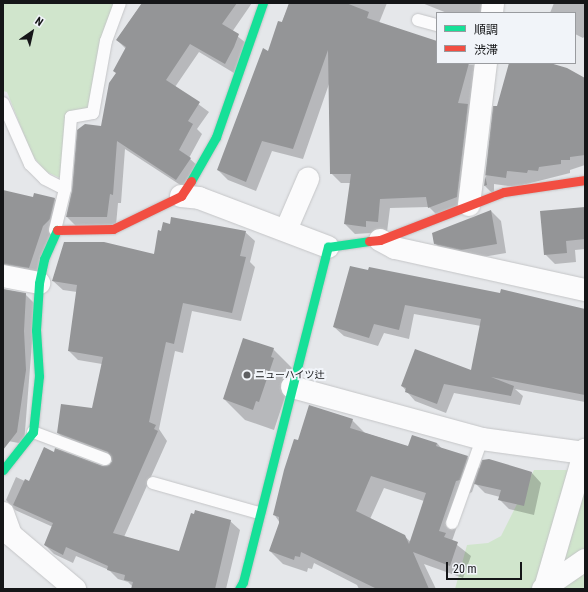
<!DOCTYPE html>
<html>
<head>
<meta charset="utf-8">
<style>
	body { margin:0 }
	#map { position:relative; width:588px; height:592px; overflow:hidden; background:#e5e7ea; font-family:"Roboto Condensed","Noto Sans JP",sans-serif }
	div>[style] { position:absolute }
	.green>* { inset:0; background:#d0e5cc }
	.shadow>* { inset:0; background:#0003 }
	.building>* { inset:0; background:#949597 }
	.roads { filter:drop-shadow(0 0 1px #c4c5c7) drop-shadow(0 0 1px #c4c5c7) }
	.lane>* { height:12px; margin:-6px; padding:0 6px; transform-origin:6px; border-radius:6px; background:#fbfbfc }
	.street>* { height:22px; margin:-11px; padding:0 11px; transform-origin:11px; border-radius:11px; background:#fbfbfc }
	.fast>* { height:9px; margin:-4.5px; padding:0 4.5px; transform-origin:4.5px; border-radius:4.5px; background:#16e098 }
	.jam>* { height:9px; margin:-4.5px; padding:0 4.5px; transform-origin:4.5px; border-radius:4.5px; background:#f24e42 }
	.dots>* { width:11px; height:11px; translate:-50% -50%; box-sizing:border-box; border:2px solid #f1f4f9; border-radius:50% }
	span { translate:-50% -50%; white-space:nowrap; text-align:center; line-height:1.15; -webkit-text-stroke:4px #f1f4f9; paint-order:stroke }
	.poi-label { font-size:10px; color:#151618 }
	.left { translate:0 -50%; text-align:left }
	.frame { position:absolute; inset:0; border:4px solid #151618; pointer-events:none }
	.legend { position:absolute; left:436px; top:12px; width:140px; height:52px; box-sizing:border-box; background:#f1f4f9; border:1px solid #999b9f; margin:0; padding:5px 7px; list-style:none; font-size:12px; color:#151618 }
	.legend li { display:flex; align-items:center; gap:8px; height:20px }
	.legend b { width:20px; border:1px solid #999b9f }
	.north { position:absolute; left:12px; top:12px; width:40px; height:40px; -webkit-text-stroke:3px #f1f4f9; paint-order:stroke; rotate:34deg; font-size:11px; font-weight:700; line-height:16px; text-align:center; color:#151618 }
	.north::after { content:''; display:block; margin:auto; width:14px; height:18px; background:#151618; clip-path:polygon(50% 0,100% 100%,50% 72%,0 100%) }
	.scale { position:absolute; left:446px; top:562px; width:76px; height:18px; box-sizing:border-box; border:2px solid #151618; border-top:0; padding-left:5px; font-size:12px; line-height:14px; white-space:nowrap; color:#151618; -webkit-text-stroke:3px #f1f4f9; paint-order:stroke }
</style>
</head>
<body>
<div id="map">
	<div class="green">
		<i style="clip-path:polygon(3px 3px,115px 3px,109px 16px,87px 110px,68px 114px,62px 179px,45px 171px,32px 155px,7px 92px,3px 91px)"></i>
		<i style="clip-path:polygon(585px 456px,585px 589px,455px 589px,467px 545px,488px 543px,501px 536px,534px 470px,569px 470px)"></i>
	</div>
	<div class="shadow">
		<i style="clip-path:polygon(142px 3px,252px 3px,232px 32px,246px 43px,234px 73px,199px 52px,175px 87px,209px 112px,197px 129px,202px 134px,189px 158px,199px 167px,185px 188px,125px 149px,121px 203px,118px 203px,116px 225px,76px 226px,67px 217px,102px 127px,126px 49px,117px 40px)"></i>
		<i style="clip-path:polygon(290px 3px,387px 3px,379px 23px,437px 43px,437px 63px,482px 65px,470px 106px,478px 115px,467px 207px,439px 217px,429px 207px,390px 208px,387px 232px,355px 234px,345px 224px,351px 183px,341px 183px,331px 173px,329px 84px,303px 159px,272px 151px,256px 191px,228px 180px,218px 170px)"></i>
		<i style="clip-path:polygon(422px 3px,492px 3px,489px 13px,447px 13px)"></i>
		<i style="clip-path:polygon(554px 3px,585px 3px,585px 36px,583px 38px,575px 34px,575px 13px,550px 13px)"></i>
		<i style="clip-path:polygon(516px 63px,550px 63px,585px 79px,585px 165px,570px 170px,570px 173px,515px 187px,494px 184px,494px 195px,485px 186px,494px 107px,498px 107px)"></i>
		<i style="clip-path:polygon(3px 191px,33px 198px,55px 199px,64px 209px,39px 277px,3px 280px)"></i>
		<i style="clip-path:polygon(585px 208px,585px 249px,575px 250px,576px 262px,555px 264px,545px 254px)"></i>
		<i style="clip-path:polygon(491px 211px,501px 221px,506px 253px,471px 259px,444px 253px,435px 243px)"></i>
		<i style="clip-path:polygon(162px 232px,245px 232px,255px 241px,250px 262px,255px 267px,241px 321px,192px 311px,183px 353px,175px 351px,159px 429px,167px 441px,124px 537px,180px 552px,230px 521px,240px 530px,226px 589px,135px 589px,128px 582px,118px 579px,109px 570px,76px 556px,73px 563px,54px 554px,45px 545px,53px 527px,15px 510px,6px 500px,16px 477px,29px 483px,55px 453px,103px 467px,110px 466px,113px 461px,67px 442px,58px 433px,93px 409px,102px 364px,78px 360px,69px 351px,77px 292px,63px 290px,53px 281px,154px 255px)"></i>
		<i style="clip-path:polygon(369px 271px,585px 310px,585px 402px,515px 389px,523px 396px,520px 405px,454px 393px,446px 413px,415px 401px,402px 386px,472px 371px,481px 326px,414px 314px,409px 339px,384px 333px,378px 346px,344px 336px,334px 327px)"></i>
		<i style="clip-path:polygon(3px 289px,25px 294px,35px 304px,24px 444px,8px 441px,3px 436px)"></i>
		<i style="clip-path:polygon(273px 349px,294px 370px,274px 430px,245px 420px,224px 399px)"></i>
		<i style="clip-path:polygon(evenodd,352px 420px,365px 433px,409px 447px,437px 443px,442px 449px,467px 457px,480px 469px,532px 473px,541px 483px,534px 515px,509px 509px,499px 499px,500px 497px,485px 493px,475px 483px,472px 492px,468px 494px,452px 541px,471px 556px,463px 578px,424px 564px,436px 589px,359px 589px,357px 585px,314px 563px,312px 569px,308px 568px,307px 572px,283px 564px,270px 551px,280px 523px,274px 514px,299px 441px,352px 420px,384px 488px,424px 501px,411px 542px,404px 536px,370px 519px,384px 488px)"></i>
	</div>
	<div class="building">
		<i style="clip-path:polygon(142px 3px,237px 3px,222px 24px,239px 34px,234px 47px,225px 64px,190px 44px,166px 80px,200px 102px,188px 121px,193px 124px,179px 150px,191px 158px,176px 180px,117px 141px,113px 195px,110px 194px,107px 217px,66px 217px,72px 190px,77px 130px,85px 124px,101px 126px,109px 83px,116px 73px,113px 71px,126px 47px,116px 40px)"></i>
		<i style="clip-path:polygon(289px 3px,346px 3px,369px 12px,367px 18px,437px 41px,437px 63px,469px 63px,458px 103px,468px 104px,457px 197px,428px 208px,426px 197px,380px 199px,378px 222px,366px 221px,366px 227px,344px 224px,351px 174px,330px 174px,328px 50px,293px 149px,262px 141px,246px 182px,217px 170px,263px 48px,268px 51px,278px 21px,282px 22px)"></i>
		<i style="clip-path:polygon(509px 63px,550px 63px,567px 68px,585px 78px,585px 155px,570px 157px,570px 160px,561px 160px,561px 164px,539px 167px,538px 171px,528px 170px,527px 173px,507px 171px,506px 178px,485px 175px,487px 185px,484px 186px,493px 106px,497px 106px)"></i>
		<i style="clip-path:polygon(3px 190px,33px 197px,34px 193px,55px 198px,50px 219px,43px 226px,29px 268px,3px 264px)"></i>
		<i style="clip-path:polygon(585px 207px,585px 239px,566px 241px,567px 253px,544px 255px,540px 211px)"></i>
		<i style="clip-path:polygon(491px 210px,497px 244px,461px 250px,434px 244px,432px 233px)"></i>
		<i style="clip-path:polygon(171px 217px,246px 231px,240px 256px,246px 257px,232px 313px,183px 303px,174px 344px,166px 342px,149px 422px,156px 425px,154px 429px,158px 431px,113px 533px,179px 551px,191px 513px,194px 514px,195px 510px,231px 520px,215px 589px,131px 589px,133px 582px,124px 580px,125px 575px,107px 570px,108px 566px,66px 547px,63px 555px,44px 545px,53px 523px,13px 505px,25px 479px,29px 481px,44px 447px,54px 452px,55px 448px,103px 466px,109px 465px,112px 461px,108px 452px,57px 433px,61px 404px,92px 408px,103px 357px,68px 351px,77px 285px,52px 281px,64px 242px,104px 242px,154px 254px,158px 230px,161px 231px,163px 222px,170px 224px)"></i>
		<i style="clip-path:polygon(350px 266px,368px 270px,369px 267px,500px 293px,501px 289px,585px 309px,585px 395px,491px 377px,514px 386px,511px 396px,444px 384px,437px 404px,405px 392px,406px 388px,401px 386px,415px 349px,471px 370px,481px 319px,405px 305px,399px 330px,374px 324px,369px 338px,333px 327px)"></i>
		<i style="clip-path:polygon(3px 289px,26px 293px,24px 331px,26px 370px,17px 432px,3px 450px)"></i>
		<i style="clip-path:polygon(243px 338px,274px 348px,271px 357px,274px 358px,259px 402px,256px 401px,253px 410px,223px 399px)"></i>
		<i style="clip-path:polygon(evenodd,309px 405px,353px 419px,350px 428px,408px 446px,412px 435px,437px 443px,436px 446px,468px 456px,460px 480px,456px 481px,439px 531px,446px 533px,444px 537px,458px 542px,450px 566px,413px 552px,429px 589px,377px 589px,301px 552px,300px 557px,295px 556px,294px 560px,269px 551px,279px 523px,279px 517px,273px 515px,284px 470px,294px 439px,298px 440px,309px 405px,371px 476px,426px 493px,409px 544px,405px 535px,356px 511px,371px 476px)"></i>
		<i style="clip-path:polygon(489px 459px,532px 472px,524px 506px,498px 500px,501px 490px,474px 484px,482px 460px)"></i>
	</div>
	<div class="roads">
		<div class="lane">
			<i style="left:418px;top:20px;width:20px;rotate:15deg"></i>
			<i style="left:3px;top:103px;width:67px;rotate:66.1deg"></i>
			<i style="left:30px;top:164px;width:21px;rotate:45deg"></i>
			<i style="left:45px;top:179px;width:22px;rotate:27deg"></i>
			<i style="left:55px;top:230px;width:42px;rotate:-76.3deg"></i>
			<i style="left:65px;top:189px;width:72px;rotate:-85.2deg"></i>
			<i style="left:71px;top:117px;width:22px;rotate:-10deg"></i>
			<i style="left:93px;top:113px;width:73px;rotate:-79.8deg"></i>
			<i style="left:106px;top:41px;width:40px;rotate:-69.8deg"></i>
			<i style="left:33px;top:432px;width:77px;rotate:20.6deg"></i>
			<i style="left:153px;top:483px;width:110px;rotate:15.8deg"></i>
			<i style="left:452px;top:523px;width:89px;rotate:-70.3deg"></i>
		</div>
		<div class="street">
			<i style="left:492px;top:13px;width:10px;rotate:-84deg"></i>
			<i style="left:181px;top:196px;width:18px;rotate:6deg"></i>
			<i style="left:199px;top:198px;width:138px;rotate:20.8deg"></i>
			<i style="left:469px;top:205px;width:143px;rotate:-83.2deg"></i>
			<i style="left:286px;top:230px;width:56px;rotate:-66.7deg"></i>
			<i style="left:380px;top:240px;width:17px;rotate:28deg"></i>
			<i style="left:395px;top:248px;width:195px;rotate:12.5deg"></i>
			<i style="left:3px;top:276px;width:37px;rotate:11deg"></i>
			<i style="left:292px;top:387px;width:197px;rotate:15.3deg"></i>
			<i style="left:482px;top:439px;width:103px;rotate:7.8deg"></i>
			<i style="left:3px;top:513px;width:23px;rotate:70deg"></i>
			<i style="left:11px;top:535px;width:84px;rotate:40.2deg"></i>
			<i style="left:545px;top:588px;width:144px;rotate:-73.8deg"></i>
			<i style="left:543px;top:589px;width:51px;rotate:-34.6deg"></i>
		</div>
		<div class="fast">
			<i style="left:191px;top:181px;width:51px;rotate:-60.4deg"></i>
			<i style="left:216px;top:137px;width:142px;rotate:-70.7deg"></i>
			<i style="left:3px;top:470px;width:48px;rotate:-51.7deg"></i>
			<i style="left:33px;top:432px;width:56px;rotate:-83.9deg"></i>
			<i style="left:39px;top:376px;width:46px;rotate:-93.7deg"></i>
			<i style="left:36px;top:330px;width:47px;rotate:-86.3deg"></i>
			<i style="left:39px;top:283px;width:25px;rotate:-78deg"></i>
			<i style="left:44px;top:259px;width:32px;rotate:-66deg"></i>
			<i style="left:239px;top:589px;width:8px;rotate:-60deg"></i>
			<i style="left:243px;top:582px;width:346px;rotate:-75.8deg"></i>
			<i style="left:328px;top:247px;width:41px;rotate:-8.3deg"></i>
		</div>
		<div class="jam">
			<i style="left:57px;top:230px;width:56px;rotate:-1deg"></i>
			<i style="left:113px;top:229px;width:76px;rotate:-25.9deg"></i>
			<i style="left:181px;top:196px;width:18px;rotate:-56deg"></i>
			<i style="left:369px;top:241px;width:11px;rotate:-5deg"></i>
			<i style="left:380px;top:240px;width:133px;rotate:-21.2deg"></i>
			<i style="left:504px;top:192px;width:82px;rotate:-8.4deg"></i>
		</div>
	</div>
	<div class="dots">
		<i style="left:247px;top:375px;background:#5e5f62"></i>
	</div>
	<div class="poi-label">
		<span class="left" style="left:255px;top:375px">ニューハイツ辻</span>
	</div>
	<div class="frame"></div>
	<ul class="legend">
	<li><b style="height:5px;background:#16e098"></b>順調</li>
	<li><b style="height:5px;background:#f24e42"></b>渋滞</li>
	</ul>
	<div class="north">N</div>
	<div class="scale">20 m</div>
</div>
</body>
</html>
